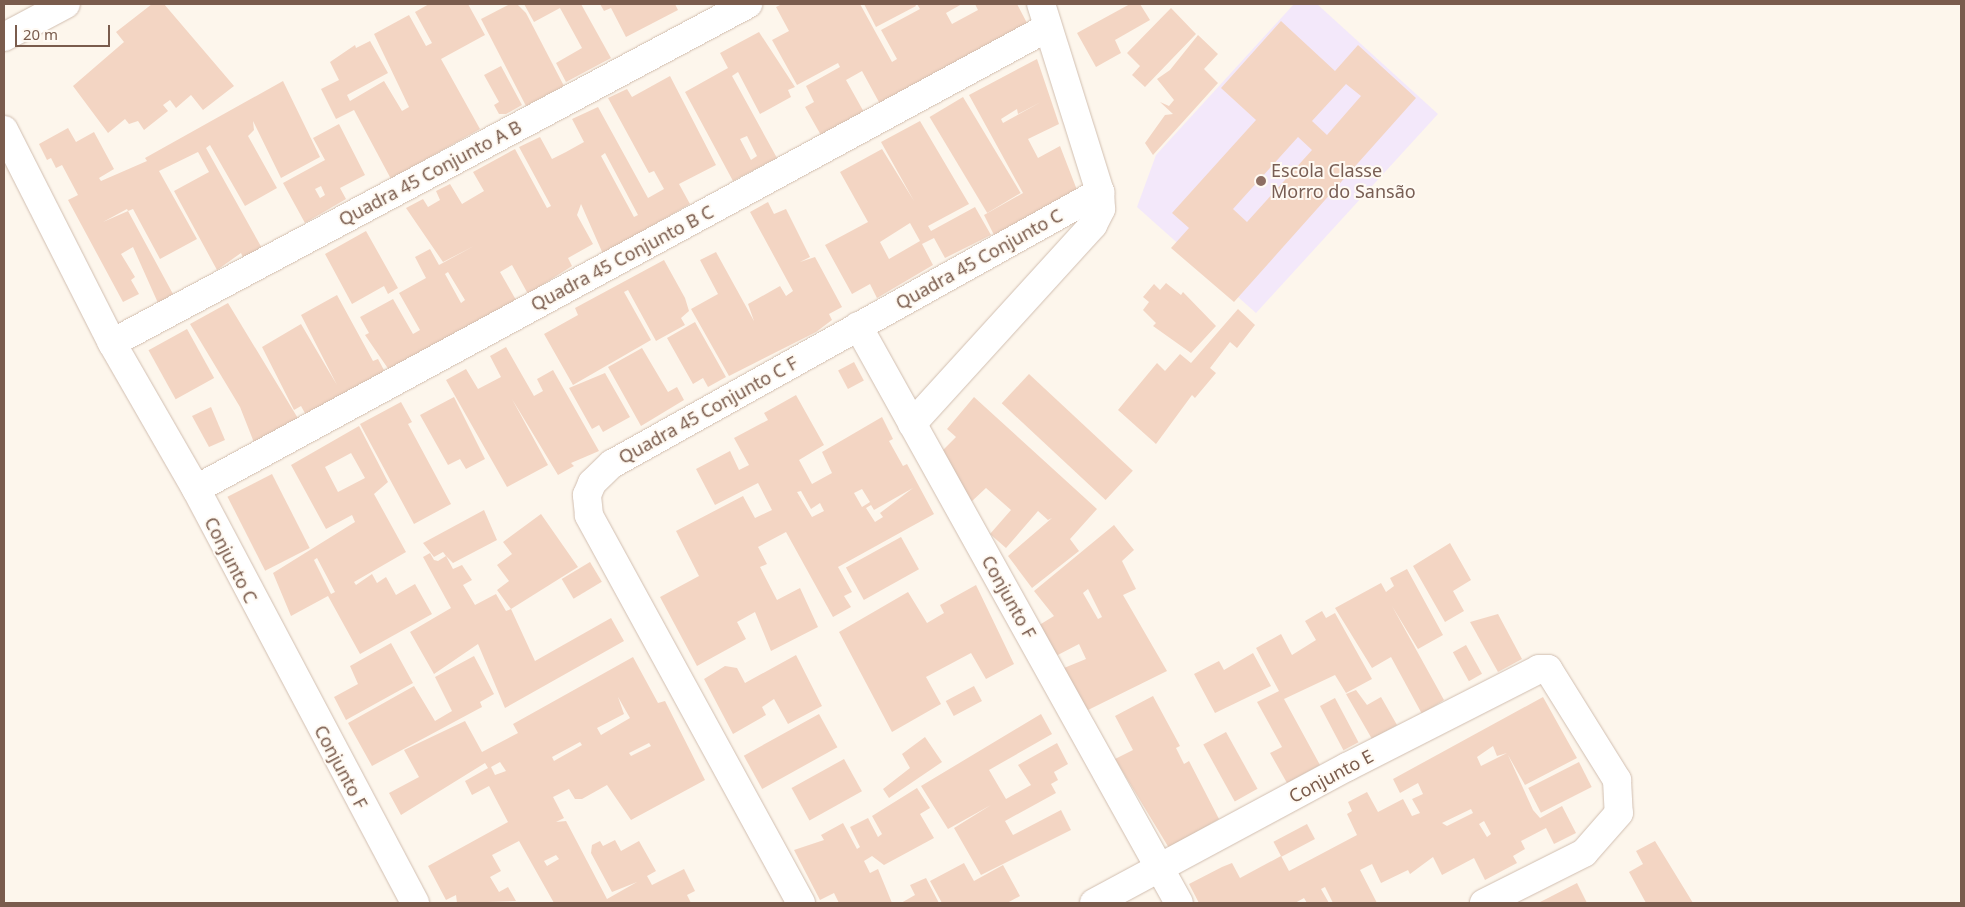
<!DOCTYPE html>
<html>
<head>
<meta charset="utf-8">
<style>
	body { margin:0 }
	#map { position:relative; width:1965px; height:907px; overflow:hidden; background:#fdf6ec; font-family:"Noto Sans",sans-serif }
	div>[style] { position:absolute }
	.education>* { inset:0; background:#f3e8fa }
	.building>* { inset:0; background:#f3d5c3; transform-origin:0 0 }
	.roads { filter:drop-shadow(0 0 1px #d1beb0) drop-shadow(0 0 1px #d1beb0) }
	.street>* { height:28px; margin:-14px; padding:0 14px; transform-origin:14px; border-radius:14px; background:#fff }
	.dots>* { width:14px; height:14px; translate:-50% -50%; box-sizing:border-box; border:2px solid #fffaf3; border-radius:50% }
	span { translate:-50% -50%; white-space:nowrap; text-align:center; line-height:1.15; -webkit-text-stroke:4px #fffaf3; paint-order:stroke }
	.education-label { font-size:18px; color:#785e54 }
	.left { translate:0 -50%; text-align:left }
	.street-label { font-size:18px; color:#7a5c4d }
	.frame { position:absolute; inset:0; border:5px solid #7a5c4d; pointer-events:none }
	.scale { position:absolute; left:15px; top:25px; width:95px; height:22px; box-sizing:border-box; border:2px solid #7a5c4d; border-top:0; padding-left:6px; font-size:15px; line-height:18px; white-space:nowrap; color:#7a5c4d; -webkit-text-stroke:4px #fffaf3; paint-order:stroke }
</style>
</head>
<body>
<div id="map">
	<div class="education">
		<i style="clip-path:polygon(1294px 4px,1317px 4px,1438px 114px,1256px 313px,1137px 207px,1156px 155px)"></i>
	</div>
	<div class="building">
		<i style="clip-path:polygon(152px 4px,164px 4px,234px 86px,203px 110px,191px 95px,176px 108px,170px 100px,163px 105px,168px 111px,144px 130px,138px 121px,129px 124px,125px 119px,108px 133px,73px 86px,124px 42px,116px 32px)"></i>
		<i style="clip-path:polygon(429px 4px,468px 4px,485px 35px,441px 59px,480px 129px,391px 179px,354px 110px,336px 119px,321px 89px,339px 80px,330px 62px,355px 45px,356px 48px,370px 41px,388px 73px,347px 95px,350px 101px,384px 81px,402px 111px,409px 107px,374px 34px,409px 15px,426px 46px,432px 43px,415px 12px)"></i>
		<i style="clip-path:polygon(510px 4px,517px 4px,526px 13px,564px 86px,526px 106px,481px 19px)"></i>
		<i style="clip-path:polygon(524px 4px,581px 4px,611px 58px,566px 82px,556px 63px,582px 48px,560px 8px,534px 22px)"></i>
		<i style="clip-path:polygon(600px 4px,675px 4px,678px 10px,626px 37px,611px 8px,604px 11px)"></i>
		<i style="clip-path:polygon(782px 4px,860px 4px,892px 62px,897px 59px,881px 30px,920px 9px,917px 4px,962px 4px,946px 13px,952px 24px,978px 10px,975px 4px,1017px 4px,1027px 23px,880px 104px,862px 71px,846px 80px,865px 114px,822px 137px,805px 107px,814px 102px,806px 86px,840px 67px,838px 63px,797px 85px,772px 40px,789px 31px,776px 7px)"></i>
		<i style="clip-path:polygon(864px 4px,915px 4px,916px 6px,876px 27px)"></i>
		<i style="clip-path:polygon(1130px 4px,1140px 4px,1150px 20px,1115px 40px,1121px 53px,1096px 67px,1077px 33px)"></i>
		<i style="clip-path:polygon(1171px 8px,1196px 34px,1145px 87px,1132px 75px,1140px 66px,1127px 53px)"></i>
		<i style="clip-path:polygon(evenodd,1281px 21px,1335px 71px,1358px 45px,1416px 98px,1234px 302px,1171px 248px,1189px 228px,1172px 213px,1256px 120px,1221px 88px,1281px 21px,1346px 84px,1361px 96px,1327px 135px,1312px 121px,1346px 84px,1281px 21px,1298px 137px,1312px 150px,1247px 222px,1233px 209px,1298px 137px)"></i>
		<i style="clip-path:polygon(evenodd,759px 32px,795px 87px,788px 90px,791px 97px,760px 114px,738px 72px,732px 76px,777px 158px,733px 181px,685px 92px,728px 68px,720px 53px,759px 32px,747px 136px,757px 156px,751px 160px,740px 139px,747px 136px)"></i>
		<i style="clip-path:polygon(1198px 35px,1218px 54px,1204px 69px,1218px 83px,1153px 155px,1145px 143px,1165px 115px,1173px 114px,1160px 102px,1169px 106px,1174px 100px,1157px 79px,1170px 70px)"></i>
		<i style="clip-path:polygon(evenodd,1037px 59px,1059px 124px,1028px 139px,1038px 158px,1060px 146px,1077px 190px,994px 235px,984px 215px,1023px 193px,969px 95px,1037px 59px,1041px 102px,1003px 123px,1001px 119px,1017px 109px,1018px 114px,1041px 102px)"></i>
		<i style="clip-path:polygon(501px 66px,522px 105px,506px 114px,499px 114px,494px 105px,499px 102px,484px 75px)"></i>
		<i style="clip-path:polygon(evenodd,670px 76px,716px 165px,679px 184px,690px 204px,603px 254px,581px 204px,577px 215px,593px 244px,568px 258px,572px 266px,528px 294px,512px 265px,500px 272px,516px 300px,389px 370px,365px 335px,369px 333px,360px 317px,393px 299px,413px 334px,420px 330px,399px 293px,426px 278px,415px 257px,430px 249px,439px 265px,474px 246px,443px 262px,406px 208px,423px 199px,428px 207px,440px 200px,436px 191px,450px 184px,462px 204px,484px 191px,473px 172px,515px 149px,547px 208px,551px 206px,519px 147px,540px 137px,552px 159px,566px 152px,584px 142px,572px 119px,598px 107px,648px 198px,664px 189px,654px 171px,649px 173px,608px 98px,627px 89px,632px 97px,670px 76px,605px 153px,638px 215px,634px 217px,601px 156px,605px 153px,670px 76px,448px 272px,465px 300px,461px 303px,445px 274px,448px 272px)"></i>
		<i style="clip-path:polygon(evenodd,283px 81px,320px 157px,281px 178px,253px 121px,254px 130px,248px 136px,277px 188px,245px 206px,210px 145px,206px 148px,263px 250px,244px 260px,241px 253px,217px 270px,174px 191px,209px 172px,198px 152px,159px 171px,197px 239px,160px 259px,133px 209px,128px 211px,173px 294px,158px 303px,133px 247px,121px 254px,135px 277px,131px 280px,139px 294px,123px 302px,68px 200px,78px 195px,62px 165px,56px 168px,51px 158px,47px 160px,39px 144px,68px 128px,76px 142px,94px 132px,114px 169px,99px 178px,101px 181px,147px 161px,145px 158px,283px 81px,127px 209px,128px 211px,103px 222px,127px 209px)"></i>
		<i style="left:963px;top:97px;width:112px;height:39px;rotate:59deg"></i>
		<i style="clip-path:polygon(evenodd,920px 121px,969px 204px,928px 226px,931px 231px,975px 207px,991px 235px,945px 258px,934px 238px,922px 244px,933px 265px,877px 298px,870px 284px,852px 294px,825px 245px,868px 222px,840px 172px,882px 149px,914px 201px,881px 142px,920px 121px,910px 223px,920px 241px,889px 259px,880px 242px,910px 223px)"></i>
		<i style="clip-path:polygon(evenodd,339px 124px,365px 175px,340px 188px,346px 199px,305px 223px,283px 183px,325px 160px,313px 138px,339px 124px,321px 186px,325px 195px,320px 198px,315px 189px,321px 186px)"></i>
		<i style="clip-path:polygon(768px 202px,774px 214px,786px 209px,810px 257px,800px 262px,815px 257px,842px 307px,829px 314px,832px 320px,816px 332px,729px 376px,691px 309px,718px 294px,700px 260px,716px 252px,754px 321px,748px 304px,780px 286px,786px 296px,793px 291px,750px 212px)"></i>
		<i style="clip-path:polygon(366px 231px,398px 288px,388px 294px,384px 286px,352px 304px,325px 254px)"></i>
		<i style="clip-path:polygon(664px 260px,685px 298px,689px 311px,681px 318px,685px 325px,656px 341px,628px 290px,624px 292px,651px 340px,573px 385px,544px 334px,578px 315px,575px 308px)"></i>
		<i style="clip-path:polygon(1166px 283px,1181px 295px,1183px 292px,1216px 326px,1191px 353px,1153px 326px,1156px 323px,1143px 310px,1149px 302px,1143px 297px,1154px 284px,1160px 290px)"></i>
		<i style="clip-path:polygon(337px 295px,373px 361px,378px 359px,385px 372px,306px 415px,301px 406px,294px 410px,262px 347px,301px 324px,337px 385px,301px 315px)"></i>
		<i style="clip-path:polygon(228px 303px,299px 420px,255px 445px,240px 407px,190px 324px)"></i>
		<i style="clip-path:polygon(1238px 309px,1255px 325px,1237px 348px,1230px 342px,1210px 368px,1216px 373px,1195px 398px,1192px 395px,1156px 444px,1118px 410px,1157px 363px,1165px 371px,1180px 354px,1191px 363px)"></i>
		<i style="clip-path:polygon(695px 322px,726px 377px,708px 387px,703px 378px,693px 384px,667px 338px)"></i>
		<i style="left:187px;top:329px;width:56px;height:44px;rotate:61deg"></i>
		<i style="clip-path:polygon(506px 347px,534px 396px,543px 391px,537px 379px,553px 370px,599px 451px,571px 463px,574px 466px,558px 475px,512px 399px,548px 465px,507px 487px,446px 380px,466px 369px,478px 389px,501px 377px,490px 356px)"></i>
		<i style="clip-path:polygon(642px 348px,668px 392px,677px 387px,684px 400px,641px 426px,608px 367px)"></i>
		<i style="left:854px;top:362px;width:21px;height:18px;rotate:62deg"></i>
		<i style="clip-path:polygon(605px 373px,630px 417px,603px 432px,599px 425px,592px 429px,569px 388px)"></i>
		<i style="left:1029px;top:374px;width:142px;height:40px;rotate:43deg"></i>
		<i style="clip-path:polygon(evenodd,796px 395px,824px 445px,799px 460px,812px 484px,832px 473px,822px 452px,882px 417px,893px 439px,889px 441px,903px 466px,907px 464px,934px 514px,838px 567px,852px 592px,844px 596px,851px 607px,833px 617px,786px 532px,758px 547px,767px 564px,760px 567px,777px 600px,800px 588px,818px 627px,771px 651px,755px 612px,737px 622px,746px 639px,697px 666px,660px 597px,699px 576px,676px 531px,743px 496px,755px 518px,772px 510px,758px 483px,715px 505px,696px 469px,730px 451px,739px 470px,749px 465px,734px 438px,768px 420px,764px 413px,796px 395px,913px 488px,880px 513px,883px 517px,875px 522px,866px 508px,871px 505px,874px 510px,913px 488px,796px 395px,862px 489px,870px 502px,862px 507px,854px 493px,862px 489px,796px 395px,801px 491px,811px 509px,820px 503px,824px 511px,812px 517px,797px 492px,801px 491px)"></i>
		<i style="clip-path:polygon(454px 397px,485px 459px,466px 469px,460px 459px,448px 465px,420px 415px)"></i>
		<i style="clip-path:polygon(974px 397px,1097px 509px,1070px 539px,1079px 551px,1032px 588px,1008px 556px,1052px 518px,1048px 520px,1038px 511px,1006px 548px,990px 534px,1011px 510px,986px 488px,971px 502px,941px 452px,956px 437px,947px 429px)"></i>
		<i style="clip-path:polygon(401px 402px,412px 422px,408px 424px,451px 504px,414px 524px,360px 424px)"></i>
		<i style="clip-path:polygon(211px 407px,225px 440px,209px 447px,192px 416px)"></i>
		<i style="clip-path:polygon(evenodd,359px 426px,388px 482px,374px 494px,406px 552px,354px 582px,356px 585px,372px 574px,377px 583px,386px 577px,396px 595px,415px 584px,432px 614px,360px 654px,328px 596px,291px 616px,273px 573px,355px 522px,352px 515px,326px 529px,291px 465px,359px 426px,351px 453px,365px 478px,338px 492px,325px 467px,351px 453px,359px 426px,317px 558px,335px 592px,331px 594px,314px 560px,317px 558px)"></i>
		<i style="left:272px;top:474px;width:83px;height:50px;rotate:63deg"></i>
		<i style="clip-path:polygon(484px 510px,497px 540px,453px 563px,446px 556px,453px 569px,462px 565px,472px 580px,463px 585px,475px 605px,496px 594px,506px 611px,511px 609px,535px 661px,611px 618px,624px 641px,505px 708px,478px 644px,434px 674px,410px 632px,451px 608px,423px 557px,430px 553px,434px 560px,438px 561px,446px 556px,443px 552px,434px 557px,423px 543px)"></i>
		<i style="clip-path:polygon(541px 514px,578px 567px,511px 609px,497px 590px,509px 581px,497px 565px,512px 554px,503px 542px)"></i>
		<i style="clip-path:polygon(evenodd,1114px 525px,1134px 550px,1122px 561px,1136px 589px,1123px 595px,1167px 671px,1086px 711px,1064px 668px,1086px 659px,1079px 644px,1052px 658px,1036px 627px,1054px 616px,1034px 591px,1114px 525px,1088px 589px,1102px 617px,1098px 619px,1083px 593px,1088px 589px)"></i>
		<i style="left:901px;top:537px;width:37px;height:63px;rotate:61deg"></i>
		<i style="clip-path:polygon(1450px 543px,1471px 580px,1453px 591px,1464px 611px,1445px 622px,1413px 566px)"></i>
		<i style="left:590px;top:562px;width:23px;height:33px;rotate:59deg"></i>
		<i style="clip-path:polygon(1407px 569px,1443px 635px,1418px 649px,1392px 606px,1444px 700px,1422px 714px,1391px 657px,1372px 668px,1335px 608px,1381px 583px,1386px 592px,1394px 586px,1390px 578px)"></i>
		<i style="clip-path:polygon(976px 585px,1014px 664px,986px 679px,971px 653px,926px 677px,941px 704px,892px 732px,839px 632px,908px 592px,927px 623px,944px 613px,940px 605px)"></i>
		<i style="clip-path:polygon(1322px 611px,1326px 618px,1335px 613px,1372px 679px,1346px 693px,1335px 675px,1284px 699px,1320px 765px,1287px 783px,1270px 753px,1282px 747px,1257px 702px,1279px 691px,1256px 648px,1281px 634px,1292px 655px,1316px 640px,1305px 621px)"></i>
		<i style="clip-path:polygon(1498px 614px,1522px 659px,1498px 672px,1470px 622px)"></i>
		<i style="clip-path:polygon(391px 643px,413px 683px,346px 720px,334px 697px,358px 684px,350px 666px)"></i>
		<i style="left:1466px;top:645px;width:33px;height:15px;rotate:61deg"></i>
		<i style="clip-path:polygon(1253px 653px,1271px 686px,1215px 713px,1194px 674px,1219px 661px,1224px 670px)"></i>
		<i style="clip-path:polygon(796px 655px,822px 706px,788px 724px,774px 699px,762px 707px,766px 715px,733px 734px,704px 679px,725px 666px,737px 668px,745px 683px)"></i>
		<i style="clip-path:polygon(474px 656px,494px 694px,480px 702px,482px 707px,372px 766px,348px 723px,414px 686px,435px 721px,452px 711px,435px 677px)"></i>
		<i style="clip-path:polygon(evenodd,633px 657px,658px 703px,665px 701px,705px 780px,631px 820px,607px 785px,582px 799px,575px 799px,569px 789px,553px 797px,564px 818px,556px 822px,566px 821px,607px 899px,637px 882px,612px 892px,591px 853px,592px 845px,600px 841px,603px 846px,615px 840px,621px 851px,639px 841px,656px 871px,647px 876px,652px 885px,684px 869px,695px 891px,687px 895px,691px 903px,554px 903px,519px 841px,492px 855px,501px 871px,490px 877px,499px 892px,508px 887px,516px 901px,457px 903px,456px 895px,446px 900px,428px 866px,508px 822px,489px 786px,472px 795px,465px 781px,488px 768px,485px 763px,401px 815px,389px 793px,419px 777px,404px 750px,465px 721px,482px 752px,518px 733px,513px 724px,633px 657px,618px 697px,630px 718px,601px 735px,597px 728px,624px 714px,618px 697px,633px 657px,580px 742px,582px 745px,554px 761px,552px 757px,580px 742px,633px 657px,649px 743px,651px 746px,631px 756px,629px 753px,649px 743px,633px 657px,500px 762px,506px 771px,495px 775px,491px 767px,500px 762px,633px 657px,556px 855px,559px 859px,547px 866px,544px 861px,556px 855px)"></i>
		<i style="left:974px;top:686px;width:17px;height:32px;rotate:62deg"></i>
		<i style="clip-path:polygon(1356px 690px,1367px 705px,1381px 697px,1397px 725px,1372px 739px,1346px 694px)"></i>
		<i style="clip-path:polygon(1153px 696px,1180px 746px,1176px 748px,1184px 764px,1189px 761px,1219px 819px,1169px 848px,1115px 759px,1133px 750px,1115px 716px)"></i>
		<i style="clip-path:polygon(evenodd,1543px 697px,1577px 758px,1525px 785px,1508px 755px,1533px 810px,1540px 818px,1562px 806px,1576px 833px,1554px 844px,1546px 828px,1521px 841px,1525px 849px,1513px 856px,1517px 863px,1485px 880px,1474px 858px,1442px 875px,1433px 857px,1410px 874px,1408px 870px,1381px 883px,1372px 864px,1360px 870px,1377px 903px,1333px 903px,1325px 887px,1321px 889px,1329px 903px,1307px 903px,1304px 898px,1295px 903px,1199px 903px,1189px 884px,1222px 867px,1232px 863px,1240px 878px,1281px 856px,1289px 871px,1357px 835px,1347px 814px,1352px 811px,1348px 802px,1367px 792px,1378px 812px,1403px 799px,1412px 816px,1420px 813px,1412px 799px,1423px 794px,1418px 783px,1400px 793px,1393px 779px,1543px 697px,1493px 746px,1497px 756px,1507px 753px,1481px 766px,1477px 757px,1493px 746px,1543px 697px,1471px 809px,1473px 813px,1447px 826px,1442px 823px,1471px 809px,1543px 697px,1484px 821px,1491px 834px,1487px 837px,1479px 824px,1484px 821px)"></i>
		<i style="left:1335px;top:698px;width:50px;height:17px;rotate:62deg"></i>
		<i style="left:819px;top:714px;width:38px;height:86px;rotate:61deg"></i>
		<i style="clip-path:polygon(1041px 714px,1052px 734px,989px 770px,1006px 799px,1031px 785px,1018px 765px,1057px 743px,1068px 764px,1054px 772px,1058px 780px,1051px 784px,1056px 793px,1005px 821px,1013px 835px,1061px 810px,1071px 830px,981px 875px,954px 828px,991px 805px,948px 829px,921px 786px)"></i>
		<i style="left:1226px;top:732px;width:65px;height:26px;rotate:61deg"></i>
		<i style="clip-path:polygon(925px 737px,942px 762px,889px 798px,883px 789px,910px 768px,902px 754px)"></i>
		<i style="left:844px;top:759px;width:37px;height:60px;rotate:61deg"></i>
		<i style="left:1579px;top:762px;width:28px;height:57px;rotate:63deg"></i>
		<i style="clip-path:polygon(917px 788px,930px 808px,920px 814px,934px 838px,884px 865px,872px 856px,864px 861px,870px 873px,878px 869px,892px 903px,839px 903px,834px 893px,820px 900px,794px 850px,824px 840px,821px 835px,843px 823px,857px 849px,860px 847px,850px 827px,868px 818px,878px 837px,882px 834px,872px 816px)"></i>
		<i style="left:1307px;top:824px;width:17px;height:38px;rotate:62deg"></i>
		<i style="clip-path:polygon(1655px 841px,1693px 903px,1646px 903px,1629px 872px,1643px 864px,1636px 851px)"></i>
		<i style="clip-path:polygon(964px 863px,974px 881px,1003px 865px,1020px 896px,1007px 903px,942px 903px,930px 881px)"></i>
		<i style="clip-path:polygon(926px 878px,939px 903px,901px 903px,915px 895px,910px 885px)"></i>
		<i style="clip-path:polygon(1577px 883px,1587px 903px,1538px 903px,1550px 897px)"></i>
	</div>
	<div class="roads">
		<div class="street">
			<i style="left:4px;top:37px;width:70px;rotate:-28deg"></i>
			<i style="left:4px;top:130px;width:239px;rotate:63.1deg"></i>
			<i style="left:112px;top:343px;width:168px;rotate:60.1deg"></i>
			<i style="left:196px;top:489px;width:468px;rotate:62.1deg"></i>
			<i style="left:858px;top:326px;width:660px;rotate:60.91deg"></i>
			<i style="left:112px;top:343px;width:721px;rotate:-28.06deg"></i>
			<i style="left:912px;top:424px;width:269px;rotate:-47.7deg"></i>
			<i style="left:1093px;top:225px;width:18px;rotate:-63deg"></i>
			<i style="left:1101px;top:209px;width:17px;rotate:-93deg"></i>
			<i style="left:1100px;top:192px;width:197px;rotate:-107.4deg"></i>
			<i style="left:196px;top:489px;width:968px;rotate:-28.45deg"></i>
			<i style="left:801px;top:903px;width:442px;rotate:-118.7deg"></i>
			<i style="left:589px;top:515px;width:20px;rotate:-96deg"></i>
			<i style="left:587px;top:495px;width:13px;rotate:-67deg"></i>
			<i style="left:592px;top:483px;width:28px;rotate:-44deg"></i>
			<i style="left:612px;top:464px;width:559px;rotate:-29.13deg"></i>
			<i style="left:1094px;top:903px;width:287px;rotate:-28.3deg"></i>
			<i style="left:1347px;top:767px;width:216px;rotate:-27deg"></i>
			<i style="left:1539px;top:669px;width:9px"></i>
			<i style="left:1548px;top:669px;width:131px;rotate:58.1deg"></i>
			<i style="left:1617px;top:780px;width:33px;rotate:87deg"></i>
			<i style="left:1619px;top:813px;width:53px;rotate:131.2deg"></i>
			<i style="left:1584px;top:853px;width:112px;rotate:153.4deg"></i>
		</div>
	</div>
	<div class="dots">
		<i style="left:1261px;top:181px;background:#8d6e63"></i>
	</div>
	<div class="education-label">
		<span class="left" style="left:1271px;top:181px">Escola Classe<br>Morro do Sansão</span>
	</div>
	<div class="street-label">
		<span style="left:430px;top:173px;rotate:-28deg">Quadra 45 Conjunto A B</span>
		<span style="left:622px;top:258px;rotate:-28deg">Quadra 45 Conjunto B C</span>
		<span style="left:979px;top:259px;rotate:-29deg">Quadra 45 Conjunto C</span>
		<span style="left:708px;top:410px;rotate:-29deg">Quadra 45 Conjunto C F</span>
		<span style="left:231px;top:560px;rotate:63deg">Conjunto C</span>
		<span style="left:1009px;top:597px;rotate:61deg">Conjunto F</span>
		<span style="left:341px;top:767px;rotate:62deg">Conjunto F</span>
		<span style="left:1331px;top:776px;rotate:-28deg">Conjunto E</span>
	</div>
	<div class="frame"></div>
	<div class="scale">20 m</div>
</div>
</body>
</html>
